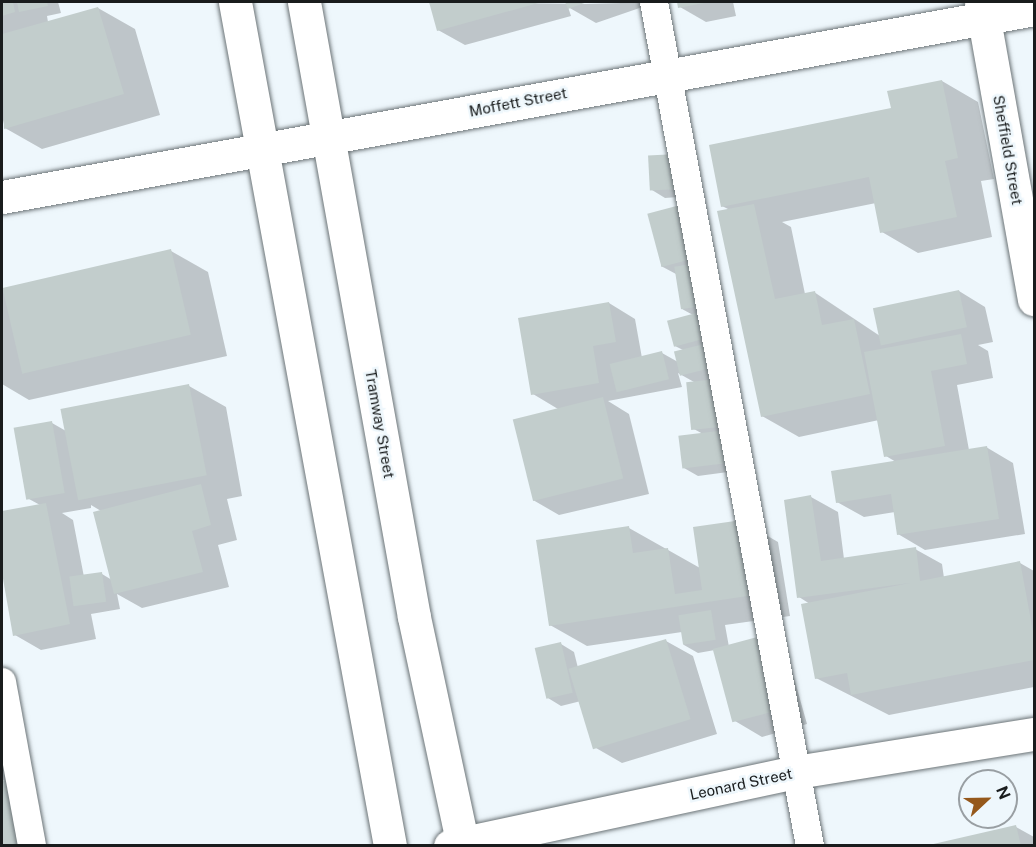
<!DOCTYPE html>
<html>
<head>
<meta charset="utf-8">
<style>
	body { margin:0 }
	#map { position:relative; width:1036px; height:847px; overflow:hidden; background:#eef7fc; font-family:"Public Sans",sans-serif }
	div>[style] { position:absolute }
	.shadow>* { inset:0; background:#0003 }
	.building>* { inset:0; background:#c2cdcc; transform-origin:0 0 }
	.roads { filter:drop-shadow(0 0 2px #6c7477) drop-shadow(0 0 2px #6c7477) }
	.service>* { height:28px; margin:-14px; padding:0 14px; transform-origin:14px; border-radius:14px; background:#fff }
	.minor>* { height:33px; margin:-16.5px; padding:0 16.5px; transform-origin:16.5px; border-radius:16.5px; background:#fff }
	span { translate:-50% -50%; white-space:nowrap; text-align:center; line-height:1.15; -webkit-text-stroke:5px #eef7fc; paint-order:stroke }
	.street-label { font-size:15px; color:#191c1d }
	.frame { position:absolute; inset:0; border:3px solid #191c1d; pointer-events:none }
	.north { position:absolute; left:958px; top:769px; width:60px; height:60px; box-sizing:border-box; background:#eef7fc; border:2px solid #999fa3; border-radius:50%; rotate:68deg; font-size:16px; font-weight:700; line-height:24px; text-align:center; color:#191c1d }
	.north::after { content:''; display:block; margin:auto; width:21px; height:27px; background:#95581b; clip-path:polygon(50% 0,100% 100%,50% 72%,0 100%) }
</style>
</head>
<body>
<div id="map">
	<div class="shadow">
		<i style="clip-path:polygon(2px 2px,58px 2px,61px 13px,47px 16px,48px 22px,98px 8px,135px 29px,160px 115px,42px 149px,5px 128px,2px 116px)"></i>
		<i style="clip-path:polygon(431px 2px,586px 4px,657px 2px,596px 23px,568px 7px,571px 16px,465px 45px,438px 30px)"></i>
		<i style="clip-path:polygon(679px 2px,733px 2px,736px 16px,706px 22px,680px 7px)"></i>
		<i style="clip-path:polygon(942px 81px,978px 102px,994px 179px,981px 181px,992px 237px,918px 253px,882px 232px,876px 203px,782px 222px,791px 227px,805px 294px,814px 292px,880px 336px,959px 291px,985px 307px,993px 342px,978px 345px,988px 351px,993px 378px,957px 385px,969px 450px,986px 447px,1013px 463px,1025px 534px,925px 550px,898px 534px,895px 512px,864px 517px,837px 502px,896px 462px,886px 456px,879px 420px,799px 437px,762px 416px,730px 210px,722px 206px)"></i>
		<i style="clip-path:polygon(676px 155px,692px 196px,665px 198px,652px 190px)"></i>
		<i style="clip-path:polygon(684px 206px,743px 470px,698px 476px,684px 468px,703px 434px,692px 428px,694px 382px,678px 373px,682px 387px,608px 401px,629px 414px,649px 494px,559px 515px,533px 500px,558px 409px,533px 394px,609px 303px,635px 319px,642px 358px,662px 353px,678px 362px,683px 350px,675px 346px,693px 315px,682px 309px,676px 274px,661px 266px)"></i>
		<i style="clip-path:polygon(171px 251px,208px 272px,227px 356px,29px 400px,2px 384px,2px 289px)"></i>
		<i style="clip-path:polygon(evenodd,189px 386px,226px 407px,242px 496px,227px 499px,237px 540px,218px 545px,229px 587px,142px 608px,117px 594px,120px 609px,91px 614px,96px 639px,41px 650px,15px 635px,2px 566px,2px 513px,40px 505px,29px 499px,52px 423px,66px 431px,189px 386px,91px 505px,101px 511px,112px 580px,102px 574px,84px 577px,73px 520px,62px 513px,91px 508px,91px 505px)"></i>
		<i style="clip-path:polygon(811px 497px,838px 512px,844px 559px,915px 549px,942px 564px,944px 578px,1020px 563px,1034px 571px,1034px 687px,889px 715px,816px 678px,810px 604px,799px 597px)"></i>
		<i style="clip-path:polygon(742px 521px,778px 542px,790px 616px,725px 625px,729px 647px,787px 653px,807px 724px,762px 737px,735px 721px,715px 650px,698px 653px,684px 645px,682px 632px,587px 646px,550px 625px,629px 528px,700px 568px)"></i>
		<i style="clip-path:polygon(666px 641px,693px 656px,717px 734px,622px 763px,596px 748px,581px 701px,561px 706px,548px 698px,561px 644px,574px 652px,578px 668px)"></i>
		<i style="clip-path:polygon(2px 741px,42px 846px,2px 846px,2px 783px,7px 781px,2px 780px)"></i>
		<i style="clip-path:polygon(1016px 827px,1034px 837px,1034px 846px,932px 846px)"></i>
	</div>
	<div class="building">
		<i style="clip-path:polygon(2px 2px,13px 2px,15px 12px,2px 16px)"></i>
		<i style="clip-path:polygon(17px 2px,47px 2px,48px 6px,19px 12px)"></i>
		<i style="clip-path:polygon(429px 2px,542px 2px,437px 31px)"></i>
		<i style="clip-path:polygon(565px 2px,587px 2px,568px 9px)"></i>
		<i style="clip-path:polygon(677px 2px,704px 2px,704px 3px,678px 8px)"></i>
		<i style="clip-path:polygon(98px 7px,124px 94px,4px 129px,2px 34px)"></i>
		<i style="clip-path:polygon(942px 80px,958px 158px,945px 161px,957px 217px,880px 233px,869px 177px,721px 207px,709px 145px,891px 108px,887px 91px)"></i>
		<i style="left:677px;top:154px;width:35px;height:29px;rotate:87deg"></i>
		<i style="left:684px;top:204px;width:55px;height:38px;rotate:75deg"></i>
		<i style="clip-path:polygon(754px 204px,775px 299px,815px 291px,822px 325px,854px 319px,870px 394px,761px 417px,717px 211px)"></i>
		<i style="left:171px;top:249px;width:88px;height:173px;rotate:77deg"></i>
		<i style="left:698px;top:263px;width:43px;height:24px;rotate:81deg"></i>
		<i style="left:959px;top:290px;width:38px;height:88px;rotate:78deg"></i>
		<i style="clip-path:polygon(609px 302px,616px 342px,593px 346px,599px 383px,531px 395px,518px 318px)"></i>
		<i style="left:696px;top:313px;width:27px;height:30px;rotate:75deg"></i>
		<i style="clip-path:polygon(961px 334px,967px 364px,931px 371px,945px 446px,884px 457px,864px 352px)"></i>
		<i style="left:704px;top:344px;width:25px;height:31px;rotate:76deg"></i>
		<i style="left:662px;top:351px;width:29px;height:54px;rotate:76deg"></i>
		<i style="left:717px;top:379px;width:48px;height:31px;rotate:84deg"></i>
		<i style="left:189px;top:384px;width:93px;height:131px;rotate:79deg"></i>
		<i style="left:603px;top:397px;width:84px;height:93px;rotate:76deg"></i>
		<i style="left:52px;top:421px;width:73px;height:39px;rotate:80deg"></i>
		<i style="left:726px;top:430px;width:33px;height:48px;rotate:83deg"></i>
		<i style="clip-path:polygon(987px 446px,999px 519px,897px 535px,891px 494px,836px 503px,831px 471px)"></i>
		<i style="clip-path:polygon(201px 484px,211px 525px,192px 531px,203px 572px,114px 594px,93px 512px)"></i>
		<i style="clip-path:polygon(811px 495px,821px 561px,916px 547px,920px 581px,1020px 561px,1034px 637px,1034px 660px,851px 695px,847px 673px,815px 679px,801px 604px,910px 583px,797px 598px,784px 500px)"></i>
		<i style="clip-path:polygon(46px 503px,70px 624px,13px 636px,2px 573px,2px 511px)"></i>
		<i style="clip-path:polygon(742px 520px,754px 595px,549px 626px,536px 540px,629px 526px,633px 553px,668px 548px,675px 594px,702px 590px,693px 527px)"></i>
		<i style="left:102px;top:572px;width:30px;height:33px;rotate:82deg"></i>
		<i style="left:711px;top:610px;width:30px;height:33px;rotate:81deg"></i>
		<i style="left:761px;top:636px;width:76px;height:50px;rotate:75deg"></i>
		<i style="left:666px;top:639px;width:84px;height:102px;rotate:73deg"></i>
		<i style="left:561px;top:642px;width:52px;height:27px;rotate:77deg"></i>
		<i style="clip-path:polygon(9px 779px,31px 846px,2px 846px,2px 781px)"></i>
		<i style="clip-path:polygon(1016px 825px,1021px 846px,929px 846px,929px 845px)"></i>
	</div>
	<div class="roads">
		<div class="service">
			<i style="left:654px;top:2px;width:858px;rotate:79.53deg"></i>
			<i style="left:2px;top:682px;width:167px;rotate:79.6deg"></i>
		</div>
		<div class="minor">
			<i style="left:235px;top:2px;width:858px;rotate:79.59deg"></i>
			<i style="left:304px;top:2px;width:625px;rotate:79.86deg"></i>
			<i style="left:414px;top:617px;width:234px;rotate:77.9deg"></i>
			<i style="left:981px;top:2px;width:302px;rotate:79.9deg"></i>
			<i style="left:2px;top:197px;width:1049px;rotate:-10.32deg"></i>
			<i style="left:450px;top:846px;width:354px;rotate:-12.1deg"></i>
			<i style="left:796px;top:772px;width:241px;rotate:-9.1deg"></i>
		</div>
	</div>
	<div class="street-label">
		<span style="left:518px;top:102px;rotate:-11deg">Moffett Street</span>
		<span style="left:1008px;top:150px;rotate:80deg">Sheffield Street</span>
		<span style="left:380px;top:424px;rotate:80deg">Tramway Street</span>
		<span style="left:741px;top:784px;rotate:-12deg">Leonard Street</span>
	</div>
	<div class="frame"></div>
	<div class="north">N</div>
</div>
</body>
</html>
